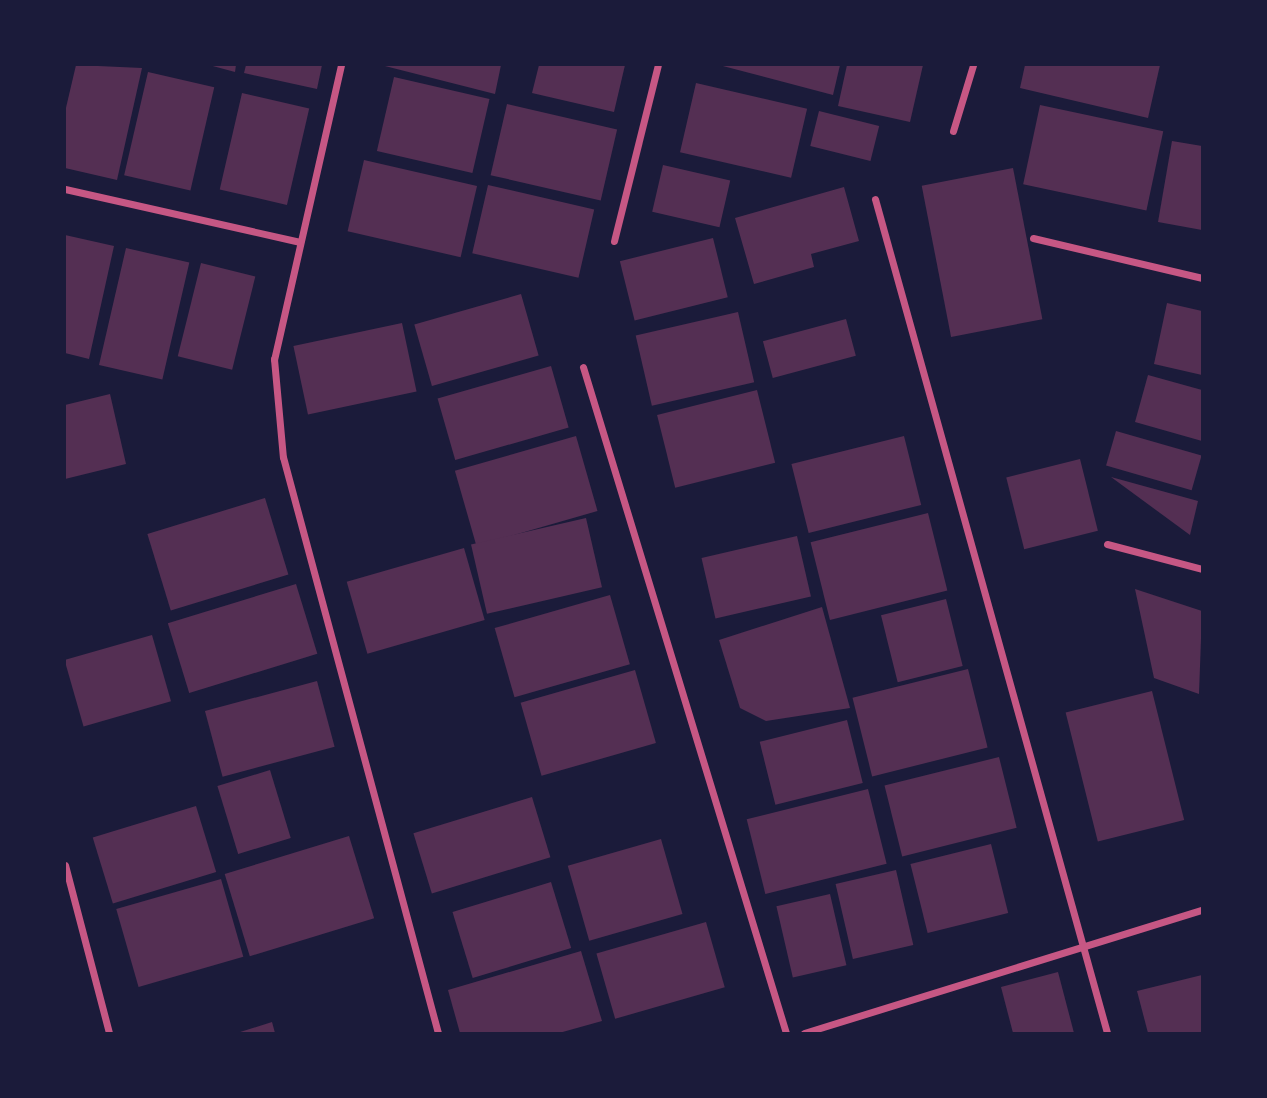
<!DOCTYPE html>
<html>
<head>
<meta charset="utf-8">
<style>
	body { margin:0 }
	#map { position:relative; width:1267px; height:1098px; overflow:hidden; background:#1b1b3a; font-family:Helvetica,sans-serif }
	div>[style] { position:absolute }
	.building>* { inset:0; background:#542f53; transform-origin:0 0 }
	.minor>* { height:7px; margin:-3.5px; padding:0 3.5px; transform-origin:3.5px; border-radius:3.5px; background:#c65784 }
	span { translate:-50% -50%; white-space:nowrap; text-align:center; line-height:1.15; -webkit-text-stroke:6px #1b1b3a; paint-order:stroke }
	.frame { position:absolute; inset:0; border:66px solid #1b1b3a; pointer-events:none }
</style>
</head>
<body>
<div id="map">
	<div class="building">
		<i style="clip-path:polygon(76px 65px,142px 68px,117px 180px,65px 168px,65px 112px)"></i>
		<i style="clip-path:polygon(209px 65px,236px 65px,235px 72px)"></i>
		<i style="clip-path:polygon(246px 65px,322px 65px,317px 89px,244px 73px)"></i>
		<i style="clip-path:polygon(381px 65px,501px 65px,495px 94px)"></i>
		<i style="clip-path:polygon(539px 65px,625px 65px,614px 112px,532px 93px)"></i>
		<i style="clip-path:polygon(719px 65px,840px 65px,833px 95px)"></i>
		<i style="clip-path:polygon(847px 65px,923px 65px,910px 122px,838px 106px)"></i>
		<i style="clip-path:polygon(1025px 65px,1160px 65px,1148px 118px,1020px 88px)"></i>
		<i style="left:148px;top:72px;width:68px;height:106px;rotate:13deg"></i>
		<i style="left:394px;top:77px;width:98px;height:76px;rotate:13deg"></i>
		<i style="left:696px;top:83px;width:114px;height:71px;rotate:13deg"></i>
		<i style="left:242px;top:93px;width:69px;height:99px;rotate:13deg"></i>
		<i style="left:507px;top:104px;width:113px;height:73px;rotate:13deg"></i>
		<i style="left:1040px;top:105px;width:126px;height:81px;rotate:12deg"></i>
		<i style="left:819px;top:111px;width:62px;height:36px;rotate:14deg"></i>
		<i style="clip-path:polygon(1172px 141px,1202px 146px,1202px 230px,1158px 222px)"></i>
		<i style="left:364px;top:160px;width:116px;height:73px;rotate:13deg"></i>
		<i style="left:663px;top:165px;width:69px;height:48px;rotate:13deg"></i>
		<i style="left:1013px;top:168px;width:154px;height:93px;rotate:79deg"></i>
		<i style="left:488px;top:185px;width:109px;height:70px;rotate:13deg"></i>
		<i style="clip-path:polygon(844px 187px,859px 241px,811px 254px,814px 267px,754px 284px,735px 218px)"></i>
		<i style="clip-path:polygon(65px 235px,114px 246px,89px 359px,65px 353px)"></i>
		<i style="left:713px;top:238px;width:61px;height:96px;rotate:76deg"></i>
		<i style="left:126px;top:248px;width:65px;height:120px;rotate:13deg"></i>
		<i style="left:201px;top:263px;width:56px;height:96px;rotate:14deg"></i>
		<i style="left:521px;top:294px;width:64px;height:111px;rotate:74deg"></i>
		<i style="clip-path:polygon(1167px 303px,1202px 311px,1202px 375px,1154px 364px)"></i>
		<i style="left:738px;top:312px;width:72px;height:105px;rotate:77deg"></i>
		<i style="left:846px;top:319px;width:38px;height:86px;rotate:75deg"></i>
		<i style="left:402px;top:323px;width:70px;height:111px;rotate:78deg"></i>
		<i style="left:551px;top:366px;width:64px;height:118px;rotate:74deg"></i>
		<i style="clip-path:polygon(1148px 375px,1202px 390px,1202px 441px,1135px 422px)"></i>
		<i style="left:757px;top:390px;width:75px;height:103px;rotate:76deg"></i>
		<i style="clip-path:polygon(110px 394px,126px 464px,65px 479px,65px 405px)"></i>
		<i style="left:1116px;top:431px;width:89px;height:36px;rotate:16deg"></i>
		<i style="left:576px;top:436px;width:78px;height:126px;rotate:74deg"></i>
		<i style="left:904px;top:436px;width:71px;height:116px;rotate:76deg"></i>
		<i style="left:1080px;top:459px;width:74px;height:76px;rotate:76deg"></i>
		<i style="clip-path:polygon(1111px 477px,1198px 501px,1190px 535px)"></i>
		<i style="left:265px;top:498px;width:80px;height:123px;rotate:73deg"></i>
		<i style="left:928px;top:513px;width:80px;height:121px;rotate:76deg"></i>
		<i style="left:586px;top:518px;width:71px;height:118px;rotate:77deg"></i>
		<i style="left:797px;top:536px;width:62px;height:98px;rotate:77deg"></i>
		<i style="left:464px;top:548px;width:75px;height:122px;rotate:74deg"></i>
		<i style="left:296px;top:584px;width:73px;height:134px;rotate:73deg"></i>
		<i style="clip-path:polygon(1135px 589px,1202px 611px,1199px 694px,1154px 678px)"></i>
		<i style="left:610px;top:595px;width:72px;height:120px;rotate:74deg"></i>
		<i style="left:946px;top:599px;width:69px;height:67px;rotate:76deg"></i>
		<i style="clip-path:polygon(822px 607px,850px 708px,766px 721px,740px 708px,719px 640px)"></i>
		<i style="left:152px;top:635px;width:69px;height:91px;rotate:74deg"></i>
		<i style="left:968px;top:669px;width:81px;height:119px;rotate:76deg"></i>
		<i style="left:635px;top:670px;width:76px;height:119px;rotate:74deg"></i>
		<i style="left:317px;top:681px;width:68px;height:116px;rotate:75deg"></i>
		<i style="left:1152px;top:691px;width:133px;height:89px;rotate:76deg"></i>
		<i style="left:847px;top:720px;width:65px;height:90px;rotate:76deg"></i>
		<i style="left:999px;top:757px;width:73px;height:118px;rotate:76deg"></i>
		<i style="left:270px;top:770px;width:71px;height:55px;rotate:73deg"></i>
		<i style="left:868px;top:789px;width:77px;height:125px;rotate:76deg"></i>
		<i style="left:532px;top:797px;width:63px;height:124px;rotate:73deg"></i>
		<i style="left:196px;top:806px;width:69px;height:108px;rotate:73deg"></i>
		<i style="left:349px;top:836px;width:86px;height:130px;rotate:73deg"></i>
		<i style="left:661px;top:839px;width:78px;height:97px;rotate:74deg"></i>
		<i style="left:991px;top:844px;width:71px;height:83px;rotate:76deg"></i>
		<i style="left:896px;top:870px;width:77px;height:62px;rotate:77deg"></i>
		<i style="left:221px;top:879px;width:81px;height:109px;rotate:74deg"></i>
		<i style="left:551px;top:882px;width:69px;height:103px;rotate:73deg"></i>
		<i style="left:830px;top:894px;width:73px;height:55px;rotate:77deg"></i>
		<i style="left:706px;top:922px;width:68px;height:114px;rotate:74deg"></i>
		<i style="clip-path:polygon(581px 951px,602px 1021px,559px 1033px,460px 1033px,448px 990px)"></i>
		<i style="clip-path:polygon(1058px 972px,1074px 1033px,1013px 1033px,1001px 987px)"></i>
		<i style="clip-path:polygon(1202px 975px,1202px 1033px,1148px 1033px,1137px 991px)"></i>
		<i style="clip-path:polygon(272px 1022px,275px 1033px,237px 1033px)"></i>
	</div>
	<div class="minor">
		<i style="left:341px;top:65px;width:302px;rotate:102.8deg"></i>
		<i style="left:274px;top:359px;width:98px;rotate:84.8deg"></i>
		<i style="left:283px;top:457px;width:596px;rotate:74.94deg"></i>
		<i style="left:953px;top:131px;width:69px;rotate:-73.1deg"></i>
		<i style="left:65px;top:189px;width:241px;rotate:12.7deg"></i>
		<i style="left:875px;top:199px;width:866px;rotate:74.45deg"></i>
		<i style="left:1033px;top:238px;width:174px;rotate:13.3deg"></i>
		<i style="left:614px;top:241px;width:181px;rotate:-76deg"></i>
		<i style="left:583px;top:367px;width:696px;rotate:73.05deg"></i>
		<i style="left:1107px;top:544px;width:98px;rotate:14.7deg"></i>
		<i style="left:65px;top:865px;width:174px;rotate:75.3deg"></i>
		<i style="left:804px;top:1033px;width:417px;rotate:-17.2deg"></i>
	</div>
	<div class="frame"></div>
</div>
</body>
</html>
